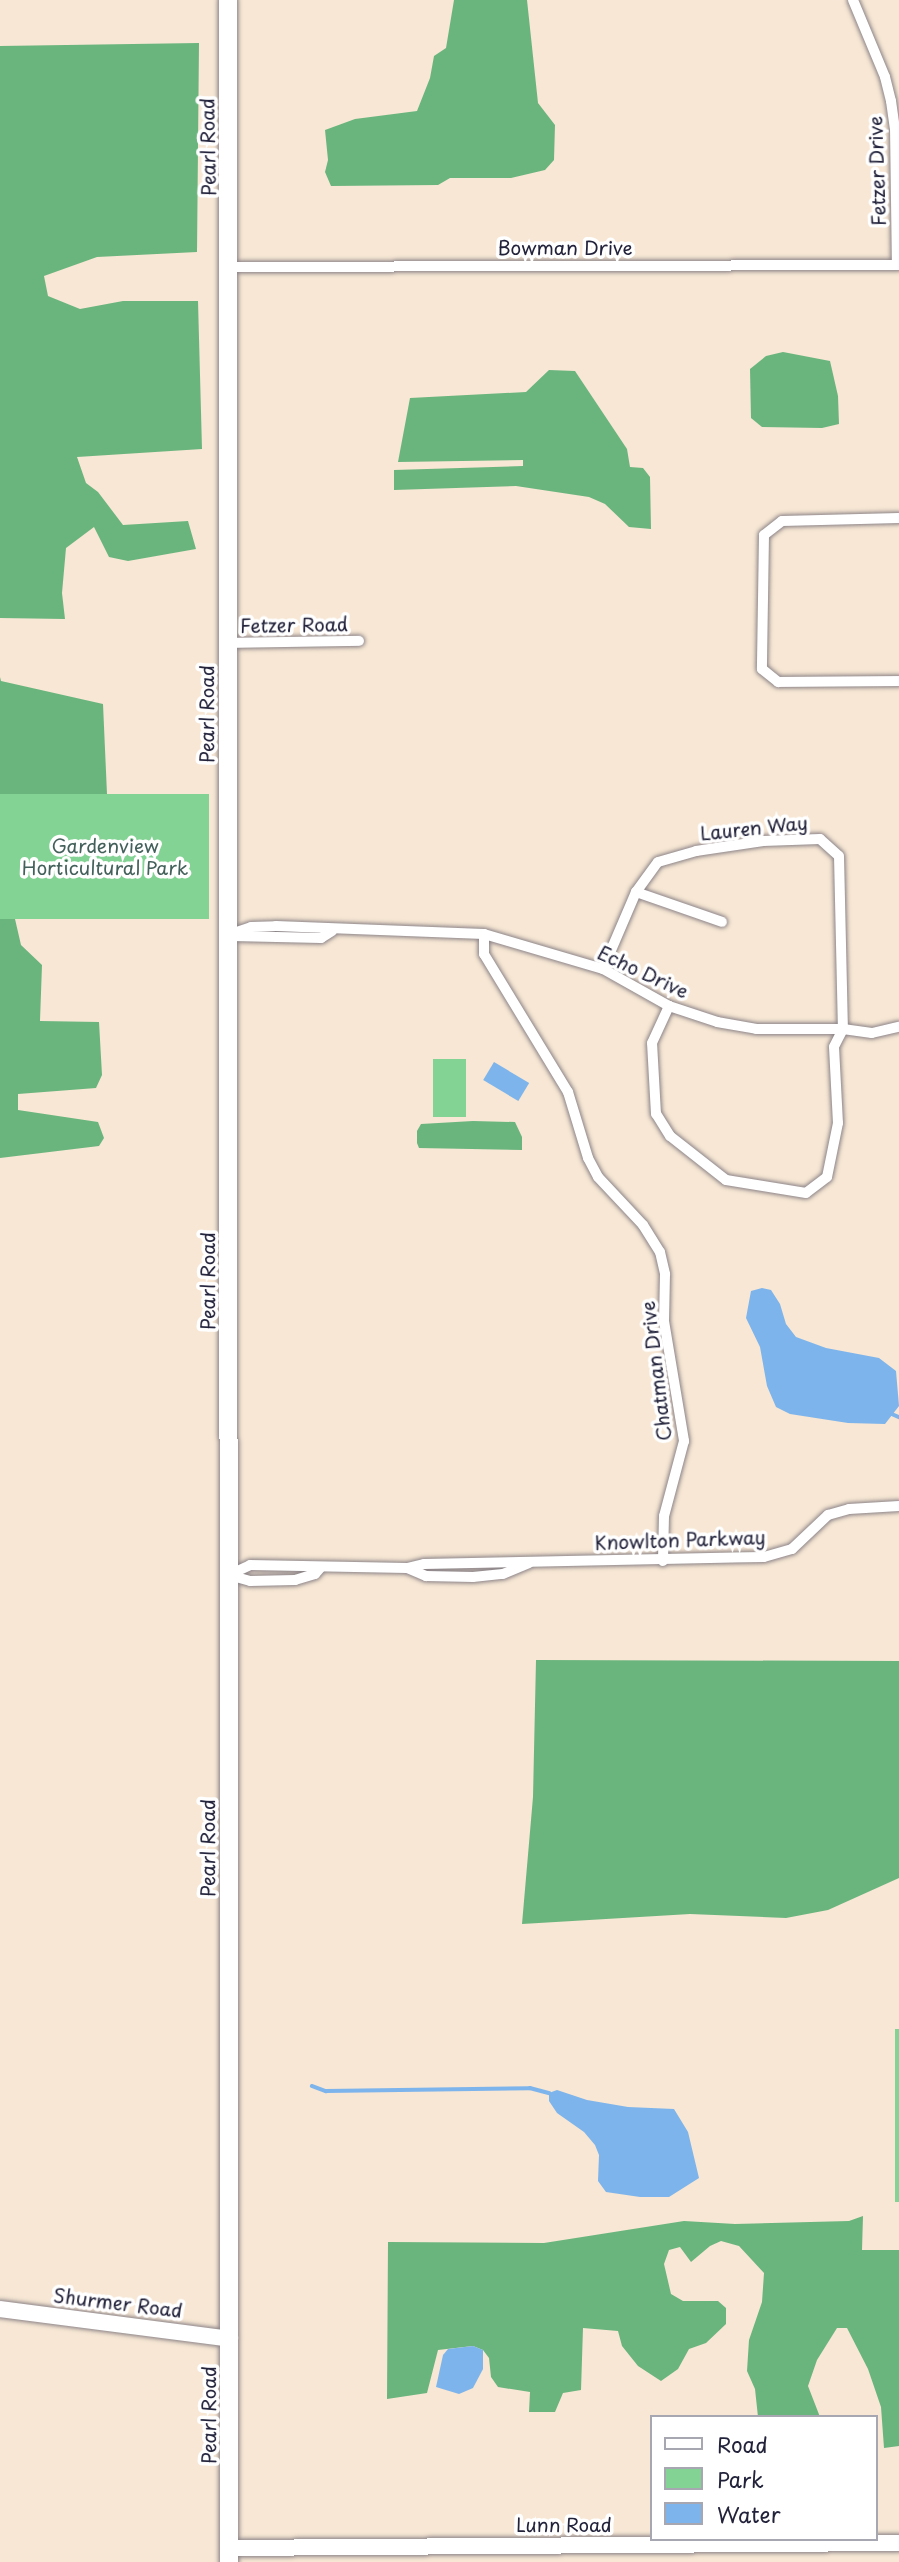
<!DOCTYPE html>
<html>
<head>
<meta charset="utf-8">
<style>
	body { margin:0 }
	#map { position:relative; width:899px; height:2562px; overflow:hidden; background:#f7e7d4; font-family:"Playpen Sans",sans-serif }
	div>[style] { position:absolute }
	.green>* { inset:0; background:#83d394; transform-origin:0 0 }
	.forest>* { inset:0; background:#6ab57e }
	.water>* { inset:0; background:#7db4ec; transform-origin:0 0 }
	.stream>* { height:3.5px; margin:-1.75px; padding:0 1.75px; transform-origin:1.75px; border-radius:1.75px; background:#7db4ec }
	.roads { filter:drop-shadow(0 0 2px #8c8488) drop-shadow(0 0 2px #8c8488) }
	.street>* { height:10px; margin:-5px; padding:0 5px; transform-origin:5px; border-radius:5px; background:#fff }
	.secondary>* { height:16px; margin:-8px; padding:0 8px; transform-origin:8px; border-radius:8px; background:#fff }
	.primary>* { height:18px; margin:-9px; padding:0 9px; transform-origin:9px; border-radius:9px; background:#fff }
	span { translate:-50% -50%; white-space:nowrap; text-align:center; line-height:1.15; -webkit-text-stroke:7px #fff; paint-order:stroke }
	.street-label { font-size:19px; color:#22223b }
	.park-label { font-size:19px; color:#44605a }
	.legend { position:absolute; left:650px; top:2415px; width:228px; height:126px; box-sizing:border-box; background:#fff; border:2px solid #a7a7b1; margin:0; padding:9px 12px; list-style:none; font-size:21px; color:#22223b }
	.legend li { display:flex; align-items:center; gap:14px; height:35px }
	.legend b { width:35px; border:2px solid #a7a7b1 }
</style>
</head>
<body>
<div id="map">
	<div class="green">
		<i style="left:0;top:794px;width:209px;height:125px"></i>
		<i style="left:433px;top:1059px;width:33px;height:58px"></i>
		<i style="left:895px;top:2029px;width:4px;height:173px"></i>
	</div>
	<div class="forest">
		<i style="clip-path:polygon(454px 0,527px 0,538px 103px,555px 125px,554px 160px,545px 170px,511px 178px,450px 178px,438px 185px,331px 186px,325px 172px,328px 160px,325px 130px,355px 119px,417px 111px,430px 78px,434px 56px,446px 48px)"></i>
		<i style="clip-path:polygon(199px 43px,197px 252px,97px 257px,44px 276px,48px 296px,80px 309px,123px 301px,198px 301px,202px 449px,77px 457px,86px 483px,98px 492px,123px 525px,188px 521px,196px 549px,128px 561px,109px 557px,94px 527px,66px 548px,62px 593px,65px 619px,0 618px,0 46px)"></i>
		<i style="clip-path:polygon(783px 352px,830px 361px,838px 396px,839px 424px,822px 428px,762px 427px,751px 418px,750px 369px,766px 356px)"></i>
		<i style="clip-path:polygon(549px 370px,575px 371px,627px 449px,630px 467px,643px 468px,650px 477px,651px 529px,629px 527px,605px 504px,589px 497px,516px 486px,394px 490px,394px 470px,523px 466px,523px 460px,398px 462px,410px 398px,526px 392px)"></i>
		<i style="clip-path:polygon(0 677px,1px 681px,103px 704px,107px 794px,0 794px)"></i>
		<i style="clip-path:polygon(0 919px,15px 919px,21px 945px,42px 965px,40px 1021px,99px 1022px,102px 1075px,96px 1088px,18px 1094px,18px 1110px,98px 1122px,104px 1138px,99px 1146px,0 1158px)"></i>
		<i style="clip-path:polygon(473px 1121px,515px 1122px,522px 1137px,522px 1150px,419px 1148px,417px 1143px,417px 1131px,421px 1124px)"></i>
		<i style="clip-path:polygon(536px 1660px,899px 1661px,899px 1878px,828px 1910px,786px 1918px,690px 1914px,522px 1924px,533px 1797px)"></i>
		<i style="clip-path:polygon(863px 2216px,862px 2250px,899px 2250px,899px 2446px,884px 2448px,881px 2407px,868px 2369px,847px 2328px,837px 2328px,817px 2360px,808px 2386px,820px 2417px,758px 2417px,755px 2389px,747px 2371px,749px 2340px,762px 2302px,764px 2273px,739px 2246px,721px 2241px,710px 2246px,691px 2262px,680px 2247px,669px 2250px,664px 2264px,671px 2294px,683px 2301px,718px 2301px,726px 2308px,726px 2324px,706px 2343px,689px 2349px,678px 2369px,661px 2381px,638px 2366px,622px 2346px,618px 2331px,583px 2328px,581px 2390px,563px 2393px,555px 2412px,529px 2412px,530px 2392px,498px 2387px,491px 2377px,489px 2358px,483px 2350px,473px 2346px,438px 2350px,427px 2393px,387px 2399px,388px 2242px,544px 2243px,684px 2221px,735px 2224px,849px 2221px)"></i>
	</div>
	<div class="water">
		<i style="left:494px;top:1062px;width:41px;height:21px;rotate:31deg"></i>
		<i style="clip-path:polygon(762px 1288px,771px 1290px,780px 1304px,786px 1324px,796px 1337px,826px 1348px,879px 1358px,896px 1371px,899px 1406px,885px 1424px,848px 1423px,790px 1414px,776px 1407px,767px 1386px,760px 1347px,746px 1318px,751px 1291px)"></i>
		<i style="clip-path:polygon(557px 2090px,587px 2100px,628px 2107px,674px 2109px,688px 2132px,699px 2178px,669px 2197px,640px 2197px,606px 2192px,598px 2181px,599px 2155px,595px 2145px,584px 2132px,557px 2113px,549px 2101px,549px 2093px)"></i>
		<i style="clip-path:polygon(473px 2346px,483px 2350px,483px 2369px,473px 2388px,459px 2394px,436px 2387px,443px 2355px,448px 2349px)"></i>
	</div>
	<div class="stream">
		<i style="left:892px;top:1414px;width:8px;rotate:23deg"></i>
		<i style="left:312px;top:2086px;width:15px;rotate:20deg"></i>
		<i style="left:326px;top:2091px;width:204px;rotate:-0.8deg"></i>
		<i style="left:530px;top:2088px;width:20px;rotate:15deg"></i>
	</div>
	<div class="roads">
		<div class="street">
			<i style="left:853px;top:0;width:83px;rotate:67.4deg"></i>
			<i style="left:885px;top:77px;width:25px;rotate:76deg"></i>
			<i style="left:891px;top:101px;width:27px;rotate:82deg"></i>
			<i style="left:895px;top:128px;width:137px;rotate:89.2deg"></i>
			<i style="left:230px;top:267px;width:669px;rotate:-0.17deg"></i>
			<i style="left:899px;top:518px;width:117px;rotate:178.5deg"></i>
			<i style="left:782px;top:521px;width:23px;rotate:142deg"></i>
			<i style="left:764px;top:535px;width:134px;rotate:90.9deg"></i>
			<i style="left:762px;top:669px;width:21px;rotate:39deg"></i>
			<i style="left:778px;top:682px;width:121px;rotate:-0.5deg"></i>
			<i style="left:228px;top:643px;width:131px;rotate:-0.9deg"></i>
			<i style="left:636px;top:892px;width:91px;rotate:19.2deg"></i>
			<i style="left:484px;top:934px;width:20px;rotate:90deg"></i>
			<i style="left:484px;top:954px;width:162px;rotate:58.7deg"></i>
			<i style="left:568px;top:1092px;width:69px;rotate:73.1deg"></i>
			<i style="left:588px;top:1158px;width:21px;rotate:62deg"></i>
			<i style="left:598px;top:1177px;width:66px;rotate:46.8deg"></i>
			<i style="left:643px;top:1225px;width:32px;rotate:58deg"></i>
			<i style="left:660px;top:1252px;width:23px;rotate:77deg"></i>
			<i style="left:665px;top:1274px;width:47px;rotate:91.2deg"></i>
			<i style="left:664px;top:1321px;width:122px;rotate:80.5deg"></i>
			<i style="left:684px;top:1441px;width:78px;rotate:104.9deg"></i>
			<i style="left:664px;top:1516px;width:45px;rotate:91.3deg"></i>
			<i style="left:228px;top:935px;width:24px;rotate:-19deg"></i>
			<i style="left:251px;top:927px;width:25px;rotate:-2deg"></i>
			<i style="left:276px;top:926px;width:208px;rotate:2.2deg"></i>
			<i style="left:484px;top:934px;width:124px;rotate:16.4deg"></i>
			<i style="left:603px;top:969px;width:76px;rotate:29.3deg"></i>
			<i style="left:669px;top:1006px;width:51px;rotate:18.4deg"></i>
			<i style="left:717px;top:1022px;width:40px;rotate:10deg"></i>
			<i style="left:756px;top:1029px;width:87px"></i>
			<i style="left:843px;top:1029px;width:29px;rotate:8deg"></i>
			<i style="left:872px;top:1033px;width:28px;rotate:-13deg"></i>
			<i style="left:232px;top:936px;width:89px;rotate:1.3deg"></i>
			<i style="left:321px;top:938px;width:13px;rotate:-32deg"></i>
			<i style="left:603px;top:969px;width:84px;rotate:-66.8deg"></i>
			<i style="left:636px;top:892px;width:37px;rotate:-54deg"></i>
			<i style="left:658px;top:862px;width:40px;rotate:-16deg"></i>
			<i style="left:696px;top:851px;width:68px;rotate:-8.5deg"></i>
			<i style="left:763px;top:841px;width:57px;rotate:-2deg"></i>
			<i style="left:820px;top:839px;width:25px;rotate:42deg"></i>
			<i style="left:839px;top:856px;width:173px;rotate:88.7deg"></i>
			<i style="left:843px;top:1029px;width:20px;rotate:117deg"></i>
			<i style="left:834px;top:1047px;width:76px;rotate:87deg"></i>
			<i style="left:838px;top:1123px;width:55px;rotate:101.5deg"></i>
			<i style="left:827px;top:1177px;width:26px;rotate:143deg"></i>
			<i style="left:806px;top:1193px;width:81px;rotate:-170.8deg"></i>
			<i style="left:726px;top:1180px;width:71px;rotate:-141.8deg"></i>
			<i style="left:670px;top:1136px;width:26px;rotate:-122deg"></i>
			<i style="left:656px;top:1114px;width:71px;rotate:-93.2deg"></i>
			<i style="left:652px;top:1043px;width:41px;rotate:-65.3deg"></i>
			<i style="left:407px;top:1568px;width:21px;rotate:23deg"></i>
			<i style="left:426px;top:1576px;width:47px;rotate:1.2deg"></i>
			<i style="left:473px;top:1577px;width:30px;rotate:-6deg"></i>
			<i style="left:503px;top:1574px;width:28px;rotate:-23deg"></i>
			<i style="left:229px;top:1575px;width:23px;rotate:-25deg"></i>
			<i style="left:250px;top:1565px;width:157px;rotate:1.1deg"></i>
			<i style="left:407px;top:1568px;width:17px;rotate:-13deg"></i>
			<i style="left:424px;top:1564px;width:340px;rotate:-1.2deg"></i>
			<i style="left:764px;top:1557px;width:29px;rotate:-16deg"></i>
			<i style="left:792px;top:1549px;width:50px;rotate:-43.4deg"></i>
			<i style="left:828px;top:1515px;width:22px;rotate:-16deg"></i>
			<i style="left:849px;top:1509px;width:50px;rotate:-3.4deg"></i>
			<i style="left:229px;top:1575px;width:22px;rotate:16deg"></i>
			<i style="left:250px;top:1581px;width:45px;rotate:-1.3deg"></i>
			<i style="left:295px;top:1580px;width:21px;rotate:-17deg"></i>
			<i style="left:315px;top:1574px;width:9px;rotate:-49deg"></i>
		</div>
		<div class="secondary">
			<i style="left:0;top:2309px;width:232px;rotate:7.4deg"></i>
			<i style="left:229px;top:2548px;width:670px;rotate:-0.43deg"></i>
		</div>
		<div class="primary">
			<i style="left:228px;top:0;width:2562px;rotate:89.98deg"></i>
		</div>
	</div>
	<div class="street-label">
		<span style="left:208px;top:147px;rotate:-91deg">Pearl Road</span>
		<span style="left:877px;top:171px;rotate:-92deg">Fetzer Drive</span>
		<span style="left:565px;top:248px">Bowman Drive</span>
		<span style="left:294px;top:625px;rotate:-1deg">Fetzer Road</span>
		<span style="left:207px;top:714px;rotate:-90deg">Pearl Road</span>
		<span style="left:754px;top:828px;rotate:-6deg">Lauren Way</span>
		<span style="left:643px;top:972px;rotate:25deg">Echo Drive</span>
		<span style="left:208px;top:1281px;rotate:-90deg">Pearl Road</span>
		<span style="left:656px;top:1371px;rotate:-97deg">Chatman Drive</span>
		<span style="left:680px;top:1540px;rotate:-2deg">Knowlton Parkway</span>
		<span style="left:208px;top:1848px;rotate:-90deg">Pearl Road</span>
		<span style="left:118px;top:2303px;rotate:7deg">Shurmer Road</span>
		<span style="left:209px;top:2415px;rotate:-90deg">Pearl Road</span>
		<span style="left:564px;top:2525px">Lunn Road</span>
	</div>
	<div class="park-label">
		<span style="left:105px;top:857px">Gardenview<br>Horticultural Park</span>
	</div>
	<ul class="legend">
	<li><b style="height:9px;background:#fff"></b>Road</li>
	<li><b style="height:19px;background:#83d394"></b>Park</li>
	<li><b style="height:19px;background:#7db4ec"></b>Water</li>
	</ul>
</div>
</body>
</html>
